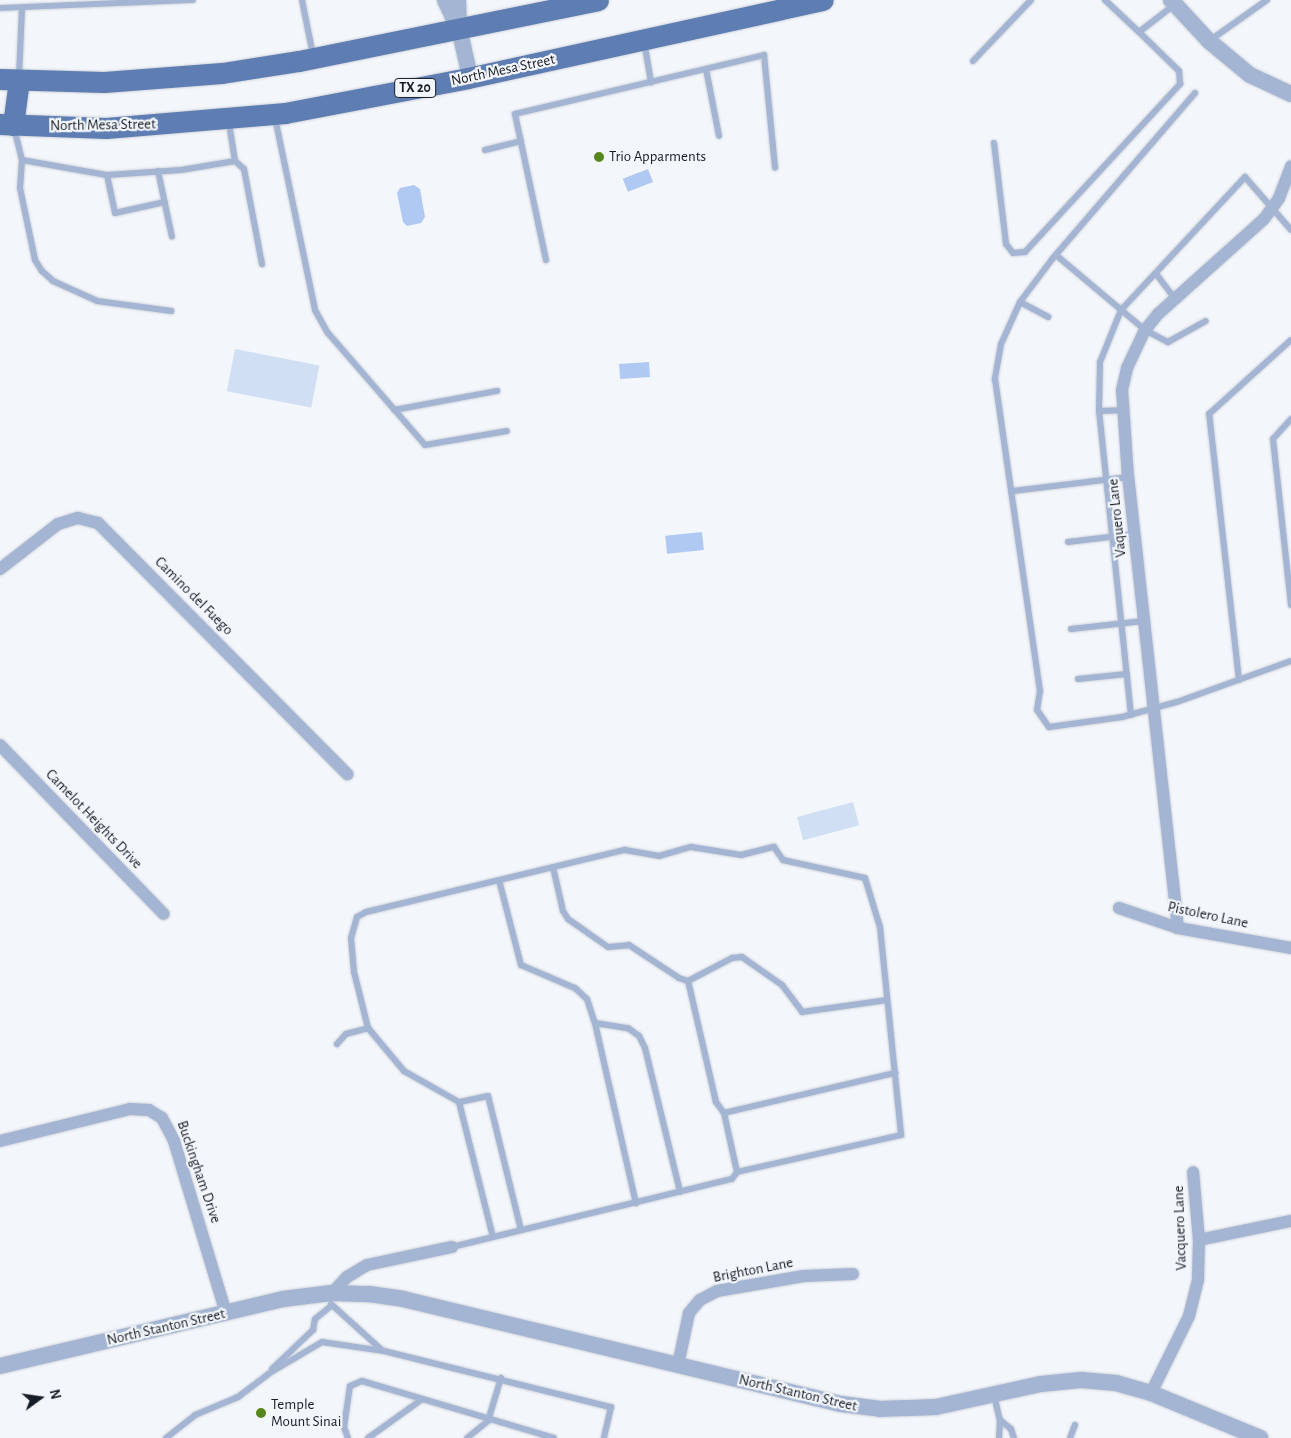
<!DOCTYPE html>
<html>
<head>
<meta charset="utf-8">
<style>
	body { margin:0 }
	#map { position:relative; width:1291px; height:1438px; overflow:hidden; background:#f3f6fb; font-family:"Alegreya Sans",sans-serif }
	div>[style] { position:absolute }
	.green>* { inset:0; background:#d1dff5; transform-origin:0 0 }
	.water>* { inset:0; background:#b0c9f2; transform-origin:0 0 }
	.roads { filter:drop-shadow(0 0 1px #d0d3d9) drop-shadow(0 0 1px #d0d3d9) }
	.service>* { height:6px; margin:-3px; padding:0 3px; transform-origin:3px; border-radius:3px; background:#a3b5d3 }
	.minor>* { height:12px; margin:-6px; padding:0 6px; transform-origin:6px; border-radius:6px; background:#a3b5d3 }
	.tertiary>* { height:16px; margin:-8px; padding:0 8px; transform-origin:8px; border-radius:8px; background:#a3b5d3 }
	.primary>* { height:21px; margin:-10.5px; padding:0 10.5px; transform-origin:10.5px; border-radius:10.5px; background:#5d7db3 }
	.dots>* { width:14px; height:14px; translate:-50% -50%; box-sizing:border-box; border:2px solid #f3f6fb; border-radius:50% }
	span { translate:-50% -50%; white-space:nowrap; text-align:center; line-height:1.15; -webkit-text-stroke:4.5px #f3f6fb; paint-order:stroke }
	.shield-label span { padding:1px 4px; background:#f3f6fb; border:1px solid; border-radius:4px; -webkit-text-stroke-width:0 }
	.shield-label { font-size:14px; color:#171d26; font-weight:700 }
	.street-label { font-size:15px; color:#171d26 }
	.poi-label { font-size:15px; color:#171d26 }
	.left { translate:0 -50%; text-align:left }
	.north { position:absolute; left:15px; top:1373px; width:50px; height:50px; -webkit-text-stroke:4px #f3f6fb; paint-order:stroke; rotate:76deg; font-size:14px; font-weight:700; line-height:20px; text-align:center; color:#171d26 }
	.north::after { content:''; display:block; margin:auto; width:18px; height:22px; background:#171d26; clip-path:polygon(50% 0,100% 100%,50% 72%,0 100%) }
</style>
</head>
<body>
<div id="map">
	<div class="green">
		<i style="left:235px;top:349px;width:86px;height:43px;rotate:11deg"></i>
		<i style="left:853px;top:802px;width:24px;height:58px;rotate:75deg"></i>
	</div>
	<div class="water">
		<i style="left:648px;top:169px;width:14px;height:27px;rotate:69deg"></i>
		<i style="clip-path:polygon(414px 185px,420px 189px,425px 217px,421px 223px,407px 226px,403px 222px,397px 193px,400px 188px)"></i>
		<i style="left:649px;top:362px;width:15px;height:30px;rotate:86deg"></i>
		<i style="left:702px;top:532px;width:18px;height:37px;rotate:84deg"></i>
	</div>
	<div class="roads">
		<div class="service">
			<i style="left:302px;top:0;width:56px;rotate:78.7deg"></i>
			<i style="left:1105px;top:0;width:47px;rotate:43.3deg"></i>
			<i style="left:1139px;top:32px;width:44px;rotate:-37.6deg"></i>
			<i style="left:0;top:8px;width:193px;rotate:-2.4deg"></i>
			<i style="left:644px;top:41px;width:42px;rotate:80.3deg"></i>
			<i style="left:1209px;top:41px;width:71px;rotate:-35.3deg"></i>
			<i style="left:973px;top:61px;width:84px;rotate:-46.4deg"></i>
			<i style="left:706px;top:69px;width:68px;rotate:79deg"></i>
			<i style="left:19px;top:77px;width:69px;rotate:-87.5deg"></i>
			<i style="left:1195px;top:93px;width:218px;rotate:130.7deg"></i>
			<i style="left:1053px;top:258px;width:55px;rotate:126.9deg"></i>
			<i style="left:1020px;top:302px;width:46px;rotate:114.3deg"></i>
			<i style="left:1001px;top:344px;width:36px;rotate:100deg"></i>
			<i style="left:995px;top:379px;width:315px;rotate:81.8deg"></i>
			<i style="left:1040px;top:691px;width:19px;rotate:99deg"></i>
			<i style="left:1037px;top:710px;width:21px;rotate:55deg"></i>
			<i style="left:1049px;top:727px;width:74px;rotate:-7.8deg"></i>
			<i style="left:1122px;top:717px;width:57px;rotate:-15.3deg"></i>
			<i style="left:1177px;top:702px;width:121px;rotate:-19.8deg"></i>
			<i style="left:275px;top:118px;width:196px;rotate:78.2deg"></i>
			<i style="left:315px;top:310px;width:26px;rotate:61deg"></i>
			<i style="left:328px;top:333px;width:148px;rotate:49.1deg"></i>
			<i style="left:425px;top:445px;width:83px;rotate:-9.7deg"></i>
			<i style="left:14px;top:128px;width:33px;rotate:76deg"></i>
			<i style="left:22px;top:160px;width:86px;rotate:10deg"></i>
			<i style="left:107px;top:175px;width:74px;rotate:-3.9deg"></i>
			<i style="left:181px;top:170px;width:55px;rotate:-9.5deg"></i>
			<i style="left:235px;top:161px;width:39px;rotate:-99deg"></i>
			<i style="left:994px;top:143px;width:102px;rotate:83.2deg"></i>
			<i style="left:1006px;top:244px;width:11px;rotate:52deg"></i>
			<i style="left:1013px;top:253px;width:12px;rotate:-5deg"></i>
			<i style="left:1025px;top:252px;width:229px;rotate:-47.3deg"></i>
			<i style="left:1180px;top:84px;width:13px;rotate:-94deg"></i>
			<i style="left:1179px;top:71px;width:56px;rotate:-135.7deg"></i>
			<i style="left:485px;top:150px;width:37px;rotate:-14deg"></i>
			<i style="left:22px;top:160px;width:28px;rotate:94deg"></i>
			<i style="left:20px;top:188px;width:74px;rotate:78.2deg"></i>
			<i style="left:35px;top:260px;width:13px;rotate:58deg"></i>
			<i style="left:42px;top:271px;width:15px;rotate:42deg"></i>
			<i style="left:53px;top:281px;width:48px;rotate:24.4deg"></i>
			<i style="left:97px;top:301px;width:75px;rotate:7.7deg"></i>
			<i style="left:235px;top:161px;width:12px;rotate:42deg"></i>
			<i style="left:244px;top:169px;width:97px;rotate:79.3deg"></i>
			<i style="left:158px;top:171px;width:67px;rotate:78deg"></i>
			<i style="left:107px;top:175px;width:39px;rotate:78deg"></i>
			<i style="left:115px;top:213px;width:51px;rotate:-12.4deg"></i>
			<i style="left:1056px;top:255px;width:116px;rotate:40.1deg"></i>
			<i style="left:1145px;top:330px;width:26px;rotate:28deg"></i>
			<i style="left:1168px;top:342px;width:43px;rotate:-28.9deg"></i>
			<i style="left:546px;top:260px;width:149px;rotate:-102deg"></i>
			<i style="left:515px;top:114px;width:256px;rotate:-13.3deg"></i>
			<i style="left:764px;top:55px;width:113px;rotate:84.4deg"></i>
			<i style="left:1157px;top:275px;width:30px;rotate:53deg"></i>
			<i style="left:1020px;top:302px;width:32px;rotate:28deg"></i>
			<i style="left:394px;top:410px;width:105px;rotate:-10.5deg"></i>
			<i style="left:1099px;top:411px;width:23px;rotate:-2deg"></i>
			<i style="left:1291px;top:419px;width:27px;rotate:132deg"></i>
			<i style="left:1273px;top:439px;width:167px;rotate:83.8deg"></i>
			<i style="left:1013px;top:491px;width:116px;rotate:-6.9deg"></i>
			<i style="left:1068px;top:542px;width:67px;rotate:-6.8deg"></i>
			<i style="left:1071px;top:629px;width:73px;rotate:-6.3deg"></i>
			<i style="left:1078px;top:679px;width:49px;rotate:-5.8deg"></i>
			<i style="left:1239px;top:680px;width:268px;rotate:-96.4deg"></i>
			<i style="left:1209px;top:414px;width:110px;rotate:-42.1deg"></i>
			<i style="left:1131px;top:715px;width:306px;rotate:-96deg"></i>
			<i style="left:1099px;top:411px;width:49px;rotate:-88.8deg"></i>
			<i style="left:1100px;top:362px;width:56px;rotate:-68deg"></i>
			<i style="left:1121px;top:310px;width:182px;rotate:-47deg"></i>
			<i style="left:1245px;top:177px;width:70px;rotate:49deg"></i>
			<i style="left:553px;top:867px;width:45px;rotate:77.2deg"></i>
			<i style="left:563px;top:911px;width:9px;rotate:58deg"></i>
			<i style="left:568px;top:919px;width:49px;rotate:35deg"></i>
			<i style="left:608px;top:947px;width:21px;rotate:-5deg"></i>
			<i style="left:629px;top:945px;width:60px;rotate:33.4deg"></i>
			<i style="left:679px;top:978px;width:9px;rotate:18deg"></i>
			<i style="left:688px;top:981px;width:50px;rotate:-27.6deg"></i>
			<i style="left:732px;top:958px;width:10px;rotate:-6deg"></i>
			<i style="left:742px;top:957px;width:49px;rotate:35deg"></i>
			<i style="left:782px;top:985px;width:34px;rotate:53deg"></i>
			<i style="left:802px;top:1012px;width:86px;rotate:-8deg"></i>
			<i style="left:499px;top:880px;width:88px;rotate:75.5deg"></i>
			<i style="left:521px;top:965px;width:59px;rotate:23.1deg"></i>
			<i style="left:575px;top:988px;width:16px;rotate:43deg"></i>
			<i style="left:587px;top:999px;width:25px;rotate:72deg"></i>
			<i style="left:595px;top:1023px;width:33px;rotate:9deg"></i>
			<i style="left:628px;top:1028px;width:14px;rotate:36deg"></i>
			<i style="left:639px;top:1036px;width:13px;rotate:63deg"></i>
			<i style="left:645px;top:1048px;width:148px;rotate:76.3deg"></i>
			<i style="left:595px;top:1023px;width:185px;rotate:77.2deg"></i>
			<i style="left:337px;top:1044px;width:13px;rotate:-48deg"></i>
			<i style="left:346px;top:1034px;width:23px;rotate:-15deg"></i>
			<i style="left:459px;top:1102px;width:139px;rotate:75.9deg"></i>
			<i style="left:724px;top:1113px;width:176px;rotate:-13.2deg"></i>
			<i style="left:521px;top:1230px;width:138px;rotate:-103.8deg"></i>
			<i style="left:488px;top:1096px;width:30px;rotate:168deg"></i>
			<i style="left:459px;top:1102px;width:63px;rotate:-150.6deg"></i>
			<i style="left:404px;top:1071px;width:56px;rotate:-129.9deg"></i>
			<i style="left:368px;top:1028px;width:58px;rotate:-104deg"></i>
			<i style="left:354px;top:972px;width:34px;rotate:-95deg"></i>
			<i style="left:351px;top:938px;width:22px;rotate:-74deg"></i>
			<i style="left:357px;top:917px;width:10px;rotate:-29deg"></i>
			<i style="left:366px;top:912px;width:266px;rotate:-13.5deg"></i>
			<i style="left:625px;top:850px;width:35px;rotate:10deg"></i>
			<i style="left:659px;top:856px;width:33px;rotate:-16deg"></i>
			<i style="left:691px;top:847px;width:51px;rotate:9.1deg"></i>
			<i style="left:741px;top:855px;width:34px;rotate:-14deg"></i>
			<i style="left:774px;top:847px;width:16px;rotate:55deg"></i>
			<i style="left:783px;top:860px;width:84px;rotate:12.4deg"></i>
			<i style="left:865px;top:878px;width:51px;rotate:73deg"></i>
			<i style="left:880px;top:927px;width:209px;rotate:84.2deg"></i>
			<i style="left:901px;top:1135px;width:168px;rotate:167.3deg"></i>
			<i style="left:452px;top:1247px;width:288px;rotate:-13.7deg"></i>
			<i style="left:732px;top:1179px;width:9px;rotate:-54deg"></i>
			<i style="left:737px;top:1172px;width:60px;rotate:-102.4deg"></i>
			<i style="left:724px;top:1113px;width:14px;rotate:-126deg"></i>
			<i style="left:716px;top:1102px;width:124px;rotate:-103deg"></i>
			<i style="left:331px;top:1304px;width:70px;rotate:42.1deg"></i>
			<i style="left:272px;top:1369px;width:57px;rotate:-43.6deg"></i>
			<i style="left:313px;top:1330px;width:11px;rotate:-80deg"></i>
			<i style="left:315px;top:1319px;width:21px;rotate:-39deg"></i>
			<i style="left:994px;top:1395px;width:26px;rotate:77deg"></i>
			<i style="left:1000px;top:1420px;width:18px;rotate:93deg"></i>
			<i style="left:1000px;top:1420px;width:14px;rotate:39deg"></i>
			<i style="left:1011px;top:1429px;width:9px;rotate:72deg"></i>
			<i style="left:166px;top:1438px;width:37px;rotate:-38deg"></i>
			<i style="left:195px;top:1415px;width:47px;rotate:-22.7deg"></i>
			<i style="left:238px;top:1397px;width:38px;rotate:-37deg"></i>
			<i style="left:268px;top:1374px;width:63px;rotate:-30.7deg"></i>
			<i style="left:322px;top:1342px;width:63px;rotate:8.3deg"></i>
			<i style="left:384px;top:1351px;width:234px;rotate:13.9deg"></i>
			<i style="left:611px;top:1407px;width:32px;rotate:103deg"></i>
			<i style="left:348px;top:1438px;width:12px;rotate:-110deg"></i>
			<i style="left:344px;top:1427px;width:41px;rotate:-81.7deg"></i>
			<i style="left:350px;top:1386px;width:13px;rotate:-23deg"></i>
			<i style="left:362px;top:1381px;width:200px;rotate:16.5deg"></i>
			<i style="left:368px;top:1438px;width:65px;rotate:-35.6deg"></i>
			<i style="left:467px;top:1438px;width:27px;rotate:-39deg"></i>
			<i style="left:488px;top:1421px;width:45px;rotate:-73.2deg"></i>
			<i style="left:1070px;top:1438px;width:14px;rotate:-69deg"></i>
		</div>
		<div class="minor">
			<i style="left:0;top:569px;width:73px;rotate:-37.8deg"></i>
			<i style="left:58px;top:524px;width:21px;rotate:-17deg"></i>
			<i style="left:78px;top:518px;width:21px;rotate:14deg"></i>
			<i style="left:98px;top:523px;width:354px;rotate:45.2deg"></i>
			<i style="left:0;top:745px;width:235px;rotate:45.9deg"></i>
			<i style="left:1119px;top:908px;width:62px;rotate:18.7deg"></i>
			<i style="left:1178px;top:928px;width:115px;rotate:10deg"></i>
			<i style="left:1178px;top:928px;width:454px;rotate:-96.3deg"></i>
			<i style="left:1128px;top:477px;width:87px;rotate:-93.9deg"></i>
			<i style="left:1122px;top:390px;width:23px;rotate:-77deg"></i>
			<i style="left:1127px;top:368px;width:42px;rotate:-64.7deg"></i>
			<i style="left:1145px;top:330px;width:21px;rotate:-51deg"></i>
			<i style="left:1158px;top:314px;width:142px;rotate:-41.9deg"></i>
			<i style="left:1264px;top:219px;width:26px;rotate:-54deg"></i>
			<i style="left:1279px;top:198px;width:34px;rotate:-69deg"></i>
			<i style="left:0;top:1141px;width:134px;rotate:-13.8deg"></i>
			<i style="left:130px;top:1109px;width:19px;rotate:3deg"></i>
			<i style="left:149px;top:1110px;width:15px;rotate:32deg"></i>
			<i style="left:162px;top:1118px;width:26px;rotate:62deg"></i>
			<i style="left:174px;top:1141px;width:180px;rotate:73.2deg"></i>
			<i style="left:1199px;top:1240px;width:94px;rotate:-11.7deg"></i>
			<i style="left:332px;top:1293px;width:22px;rotate:-47deg"></i>
			<i style="left:347px;top:1277px;width:23px;rotate:-31deg"></i>
			<i style="left:367px;top:1265px;width:87px;rotate:-12deg"></i>
			<i style="left:678px;top:1365px;width:53px;rotate:-78.1deg"></i>
			<i style="left:689px;top:1313px;width:17px;rotate:-50deg"></i>
			<i style="left:700px;top:1300px;width:19px;rotate:-28deg"></i>
			<i style="left:717px;top:1291px;width:88px;rotate:-9.8deg"></i>
			<i style="left:804px;top:1276px;width:49px;rotate:-2.3deg"></i>
			<i style="left:1151px;top:1393px;width:86px;rotate:-63.7deg"></i>
			<i style="left:1189px;top:1316px;width:37px;rotate:-76deg"></i>
			<i style="left:1198px;top:1280px;width:40px;rotate:-88.6deg"></i>
			<i style="left:1199px;top:1240px;width:68px;rotate:-95deg"></i>
		</div>
		<div class="tertiary">
			<i style="left:445px;top:0;width:26px;rotate:65deg"></i>
			<i style="left:458px;top:0;width:28px;rotate:88deg"></i>
			<i style="left:459px;top:28px;width:50px;rotate:77.3deg"></i>
			<i style="left:1171px;top:0;width:56px;rotate:47.2deg"></i>
			<i style="left:1209px;top:41px;width:53px;rotate:39.7deg"></i>
			<i style="left:1250px;top:75px;width:45px;rotate:24.9deg"></i>
			<i style="left:0;top:1366px;width:291px;rotate:-13.3deg"></i>
			<i style="left:283px;top:1299px;width:49px;rotate:-7deg"></i>
			<i style="left:332px;top:1293px;width:37px;rotate:2deg"></i>
			<i style="left:369px;top:1294px;width:34px;rotate:8deg"></i>
			<i style="left:403px;top:1299px;width:450px;rotate:13.5deg"></i>
			<i style="left:841px;top:1404px;width:38px;rotate:7deg"></i>
			<i style="left:879px;top:1409px;width:57px;rotate:-2deg"></i>
			<i style="left:936px;top:1407px;width:107px;rotate:-12.4deg"></i>
			<i style="left:1041px;top:1384px;width:40px;rotate:-5.7deg"></i>
			<i style="left:1081px;top:1380px;width:35px;rotate:5deg"></i>
			<i style="left:1116px;top:1383px;width:36px;rotate:16deg"></i>
			<i style="left:1151px;top:1393px;width:118px;rotate:22.4deg"></i>
		</div>
		<div class="primary">
			<i style="left:0;top:79px;width:104px;rotate:1.7deg"></i>
			<i style="left:104px;top:82px;width:118px;rotate:-4.4deg"></i>
			<i style="left:222px;top:73px;width:78px;rotate:-8.9deg"></i>
			<i style="left:299px;top:61px;width:305px;rotate:-11.5deg"></i>
			<i style="left:0;top:124px;width:106px;rotate:2.2deg"></i>
			<i style="left:106px;top:128px;width:180px;rotate:-4.8deg"></i>
			<i style="left:285px;top:113px;width:186px;rotate:-10.8deg"></i>
			<i style="left:468px;top:78px;width:363px;rotate:-12.4deg"></i>
			<i style="left:13px;top:125px;width:45px;rotate:-82.4deg"></i>
		</div>
	</div>
	<div class="dots">
		<i style="left:599px;top:157px;background:#55871c"></i>
		<i style="left:261px;top:1413px;background:#55871c"></i>
	</div>
	<div class="shield-label">
		<span style="left:415px;top:88px">TX 20</span>
	</div>
	<div class="street-label">
		<span style="left:503px;top:70px;rotate:-12deg">North Mesa Street</span>
		<span style="left:103px;top:125px;rotate:-1deg">North Mesa Street</span>
		<span style="left:1117px;top:518px;rotate:-96deg">Vaquero Lane</span>
		<span style="left:194px;top:596px;rotate:45deg">Camino del Fuego</span>
		<span style="left:94px;top:819px;rotate:46deg">Camelot Heights Drive</span>
		<span style="left:1208px;top:915px;rotate:12deg">Pistolero Lane</span>
		<span style="left:199px;top:1172px;rotate:71deg">Buckingham Drive</span>
		<span style="left:1180px;top:1228px;rotate:-92deg">Vacquero Lane</span>
		<span style="left:753px;top:1270px;rotate:-11deg">Brighton Lane</span>
		<span style="left:166px;top:1327px;rotate:-13deg">North Stanton Street</span>
		<span style="left:798px;top:1393px;rotate:13deg">North Stanton Street</span>
	</div>
	<div class="poi-label">
		<span class="left" style="left:609px;top:157px">Trio Apparments</span>
		<span class="left" style="left:271px;top:1413px">Temple<br>Mount Sinai</span>
	</div>
	<div class="north">N</div>
</div>
</body>
</html>
